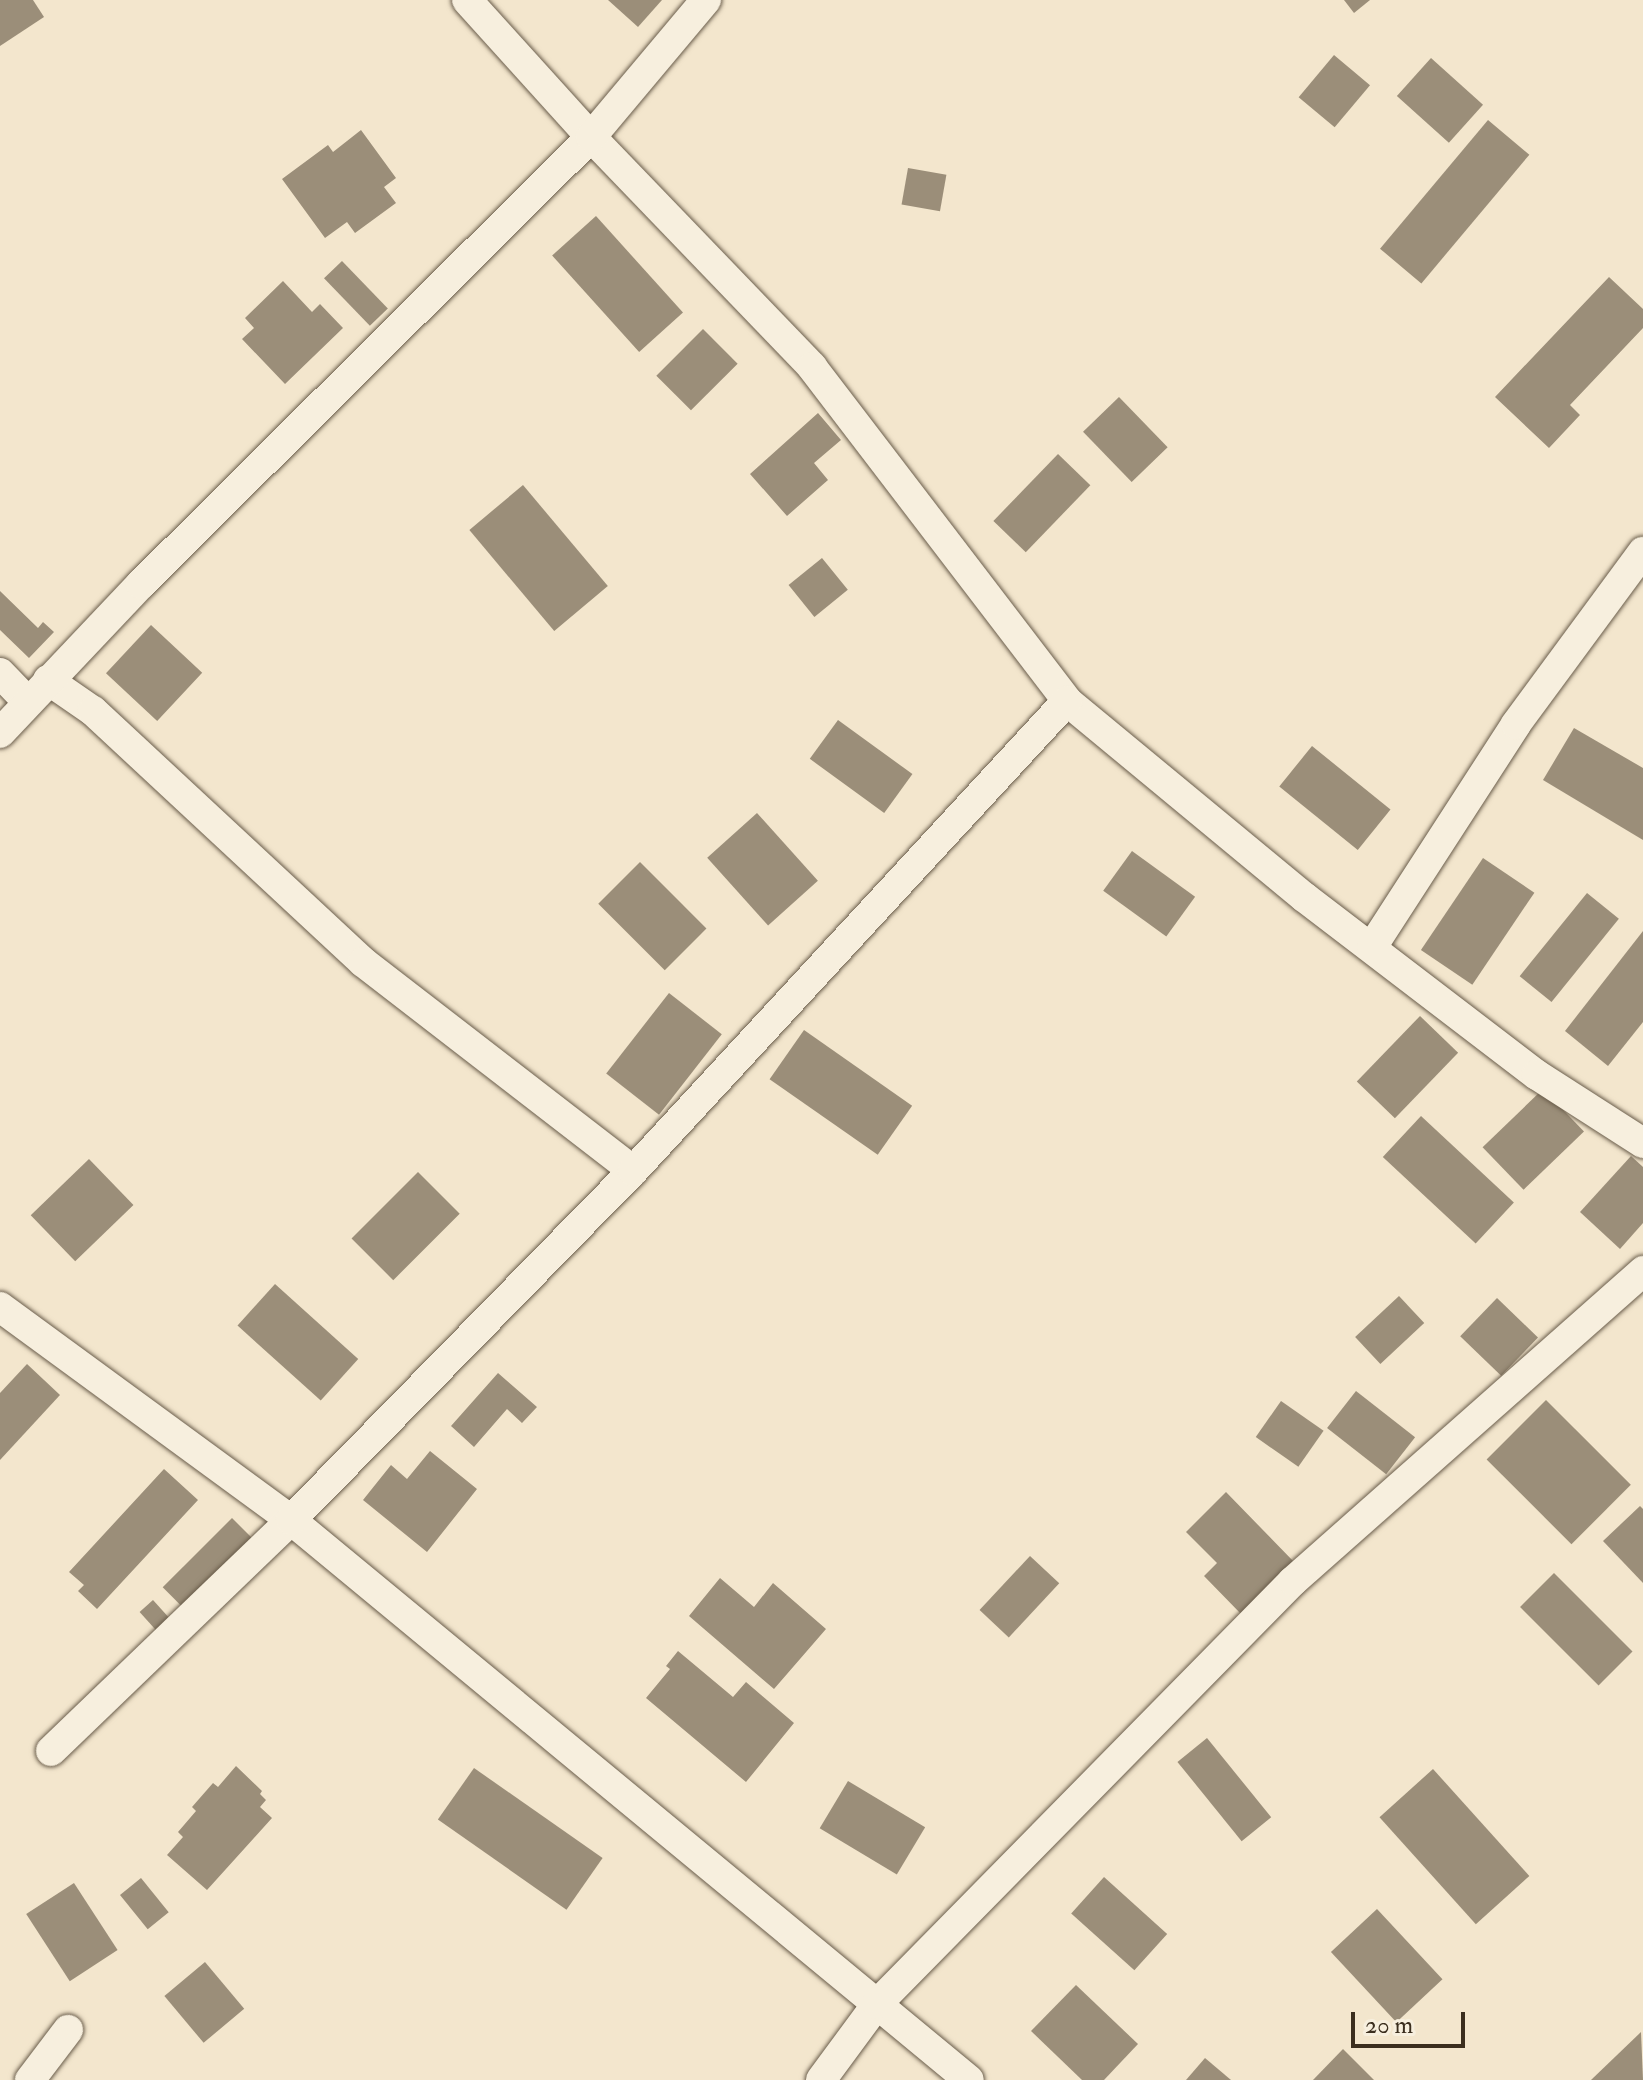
<!DOCTYPE html>
<html>
<head>
<meta charset="utf-8">
<style>
	body { margin:0 }
	#map { position:relative; width:1643px; height:2080px; overflow:hidden; background:#f3e6cd; font-family:"IM FELL Double Pica",serif }
	div>[style] { position:absolute }
	.building>* { inset:0; background:#9b8e79; transform-origin:0 0 }
	.roads { filter:drop-shadow(0 0 2px #695c4a) drop-shadow(0 0 2px #695c4a) }
	.street>* { height:30px; margin:-15px; padding:0 15px; transform-origin:15px; border-radius:15px; background:#f7efde }
	span { translate:-50% -50%; white-space:nowrap; text-align:center; line-height:1.15; -webkit-text-stroke:6px #f7efde; paint-order:stroke }
	.scale { position:absolute; left:1351px; top:2012px; width:114px; height:36px; box-sizing:border-box; border:4px solid #3b2e1e; border-top:0; padding-left:10px; font-size:24px; line-height:28px; white-space:nowrap; color:#3b2e1e; -webkit-text-stroke:6px #f7efde; paint-order:stroke }
</style>
</head>
<body>
<div id="map">
	<div class="building">
		<i style="clip-path:polygon(0 0,33px 0,44px 17px,0 46px)"></i>
		<i style="clip-path:polygon(608px 0,662px 0,638px 27px)"></i>
		<i style="clip-path:polygon(1344px 0,1370px 0,1354px 13px)"></i>
		<i style="left:1334px;top:55px;width:47px;height:55px;rotate:40deg"></i>
		<i style="left:1431px;top:58px;width:70px;height:51px;rotate:42deg"></i>
		<i style="left:1488px;top:120px;width:54px;height:168px;rotate:40deg"></i>
		<i style="clip-path:polygon(361px 130px,396px 178px,384px 187px,396px 203px,355px 233px,347px 222px,325px 238px,282px 179px,328px 145px,333px 152px)"></i>
		<i style="left:908px;top:168px;width:39px;height:37px;rotate:10deg"></i>
		<i style="left:596px;top:216px;width:130px;height:59px;rotate:48deg"></i>
		<i style="left:342px;top:261px;width:66px;height:25px;rotate:46deg"></i>
		<i style="clip-path:polygon(1609px 277px,1643px 309px,1643px 328px,1570px 405px,1580px 415px,1549px 448px,1495px 397px)"></i>
		<i style="clip-path:polygon(283px 281px,312px 312px,320px 304px,343px 328px,285px 384px,242px 339px,254px 328px,245px 318px)"></i>
		<i style="left:703px;top:329px;width:49px;height:66px;rotate:45deg"></i>
		<i style="left:1119px;top:397px;width:70px;height:50px;rotate:46deg"></i>
		<i style="clip-path:polygon(818px 413px,841px 440px,814px 463px,828px 480px,787px 516px,750px 474px)"></i>
		<i style="left:1058px;top:454px;width:45px;height:93px;rotate:44deg"></i>
		<i style="left:523px;top:485px;width:132px;height:70px;rotate:50deg"></i>
		<i style="left:822px;top:558px;width:41px;height:43px;rotate:51deg"></i>
		<i style="clip-path:polygon(0 591px,38px 628px,43px 622px,54px 632px,29px 658px,0 630px)"></i>
		<i style="left:151px;top:625px;width:70px;height:66px;rotate:43deg"></i>
		<i style="left:838px;top:720px;width:92px;height:48px;rotate:36deg"></i>
		<i style="clip-path:polygon(1574px 728px,1643px 768px,1643px 840px,1543px 780px)"></i>
		<i style="left:1312px;top:746px;width:101px;height:52px;rotate:39deg"></i>
		<i style="left:757px;top:813px;width:91px;height:67px;rotate:48deg"></i>
		<i style="left:1132px;top:851px;width:78px;height:49px;rotate:36deg"></i>
		<i style="left:1483px;top:858px;width:62px;height:111px;rotate:34deg"></i>
		<i style="left:640px;top:862px;width:94px;height:59px;rotate:45deg"></i>
		<i style="left:1587px;top:893px;width:41px;height:107px;rotate:39deg"></i>
		<i style="clip-path:polygon(1643px 931px,1643px 1022px,1608px 1066px,1565px 1031px)"></i>
		<i style="left:669px;top:993px;width:67px;height:102px;rotate:38deg"></i>
		<i style="left:1420px;top:1016px;width:53px;height:91px;rotate:44deg"></i>
		<i style="left:804px;top:1030px;width:132px;height:60px;rotate:35deg"></i>
		<i style="left:1543px;top:1089px;width:59px;height:84px;rotate:46deg"></i>
		<i style="left:1421px;top:1116px;width:127px;height:56px;rotate:43deg"></i>
		<i style="clip-path:polygon(1631px 1156px,1643px 1167px,1643px 1223px,1620px 1249px,1580px 1212px)"></i>
		<i style="left:89px;top:1159px;width:64px;height:81px;rotate:46deg"></i>
		<i style="left:418px;top:1172px;width:59px;height:94px;rotate:45deg"></i>
		<i style="left:275px;top:1284px;width:112px;height:56px;rotate:42deg"></i>
		<i style="left:1399px;top:1296px;width:37px;height:60px;rotate:47deg"></i>
		<i style="left:1497px;top:1298px;width:57px;height:53px;rotate:44deg"></i>
		<i style="clip-path:polygon(27px 1364px,60px 1395px,0 1460px,0 1393px)"></i>
		<i style="clip-path:polygon(498px 1373px,537px 1407px,522px 1423px,507px 1409px,474px 1447px,451px 1426px)"></i>
		<i style="left:1356px;top:1391px;width:75px;height:47px;rotate:38deg"></i>
		<i style="left:1546px;top:1400px;width:120px;height:84px;rotate:45deg"></i>
		<i style="left:1281px;top:1401px;width:52px;height:44px;rotate:35deg"></i>
		<i style="clip-path:polygon(430px 1451px,477px 1489px,427px 1552px,363px 1500px,391px 1465px,407px 1479px)"></i>
		<i style="clip-path:polygon(164px 1469px,198px 1500px,97px 1609px,78px 1591px,84px 1585px,69px 1572px)"></i>
		<i style="clip-path:polygon(1226px 1492px,1295px 1563px,1242px 1615px,1204px 1576px,1217px 1563px,1186px 1532px)"></i>
		<i style="clip-path:polygon(1640px 1506px,1643px 1509px,1643px 1583px,1603px 1541px)"></i>
		<i style="left:232px;top:1518px;width:37px;height:98px;rotate:45deg"></i>
		<i style="left:1030px;top:1556px;width:40px;height:74px;rotate:43deg"></i>
		<i style="left:1554px;top:1573px;width:111px;height:48px;rotate:45deg"></i>
		<i style="clip-path:polygon(720px 1578px,754px 1607px,773px 1583px,826px 1629px,774px 1689px,689px 1616px)"></i>
		<i style="left:153px;top:1600px;width:30px;height:18px;rotate:48deg"></i>
		<i style="clip-path:polygon(678px 1651px,733px 1697px,746px 1682px,794px 1723px,746px 1782px,646px 1698px,670px 1669px,666px 1666px)"></i>
		<i style="left:1207px;top:1738px;width:102px;height:38px;rotate:51deg"></i>
		<i style="clip-path:polygon(236px 1766px,262px 1791px,260px 1794px,266px 1800px,260px 1807px,272px 1818px,207px 1890px,167px 1855px,183px 1837px,178px 1832px,196px 1811px,192px 1807px,213px 1783px,218px 1787px)"></i>
		<i style="left:474px;top:1768px;width:157px;height:63px;rotate:35deg"></i>
		<i style="left:1433px;top:1769px;width:144px;height:72px;rotate:48deg"></i>
		<i style="left:848px;top:1781px;width:90px;height:55px;rotate:31deg"></i>
		<i style="left:1104px;top:1877px;width:85px;height:49px;rotate:42deg"></i>
		<i style="left:141px;top:1878px;width:44px;height:27px;rotate:51deg"></i>
		<i style="left:74px;top:1883px;width:80px;height:57px;rotate:57deg"></i>
		<i style="left:1377px;top:1909px;width:96px;height:63px;rotate:47deg"></i>
		<i style="left:205px;top:1962px;width:61px;height:53px;rotate:50deg"></i>
		<i style="clip-path:polygon(1076px 1985px,1138px 2044px,1104px 2080px,1082px 2080px,1031px 2031px)"></i>
		<i style="clip-path:polygon(1641px 2032px,1643px 2080px,1591px 2080px)"></i>
		<i style="clip-path:polygon(1343px 2049px,1374px 2080px,1313px 2080px)"></i>
		<i style="clip-path:polygon(1205px 2058px,1231px 2080px,1186px 2080px)"></i>
	</div>
	<div class="roads">
		<div class="street">
			<i style="left:467px;top:0;width:185px;rotate:47.9deg"></i>
			<i style="left:591px;top:137px;width:319px;rotate:46.1deg"></i>
			<i style="left:812px;top:367px;width:420px;rotate:52.6deg"></i>
			<i style="left:1067px;top:701px;width:308px;rotate:39.6deg"></i>
			<i style="left:1304px;top:897px;width:293px;rotate:37.4deg"></i>
			<i style="left:1537px;top:1075px;width:126px;rotate:32.7deg"></i>
			<i style="left:0;top:673px;width:40px;rotate:46deg"></i>
			<i style="left:48px;top:680px;width:55px;rotate:34.6deg"></i>
			<i style="left:93px;top:711px;width:369px;rotate:42.9deg"></i>
			<i style="left:363px;top:962px;width:341px;rotate:37.7deg"></i>
			<i style="left:0;top:733px;width:205px;rotate:-46.6deg"></i>
			<i style="left:141px;top:584px;width:634px;rotate:-44.81deg"></i>
			<i style="left:591px;top:137px;width:179px;rotate:-50deg"></i>
			<i style="left:1372px;top:947px;width:265px;rotate:-57.1deg"></i>
			<i style="left:1516px;top:724px;width:214px;rotate:-53.6deg"></i>
			<i style="left:0;top:1307px;width:361px;rotate:36.2deg"></i>
			<i style="left:291px;top:1520px;width:879px;rotate:39.56deg"></i>
			<i style="left:51px;top:1751px;width:333px;rotate:-43.9deg"></i>
			<i style="left:291px;top:1520px;width:489px;rotate:-45.6deg"></i>
			<i style="left:633px;top:1171px;width:640px;rotate:-47.28deg"></i>
			<i style="left:30px;top:2080px;width:63px;rotate:-52.8deg"></i>
			<i style="left:821px;top:2080px;width:94px;rotate:-53.6deg"></i>
			<i style="left:877px;top:2004px;width:593px;rotate:-45.48deg"></i>
			<i style="left:1293px;top:1581px;width:468px;rotate:-41.5deg"></i>
		</div>
	</div>
	<div class="scale">20 m</div>
</div>
</body>
</html>
